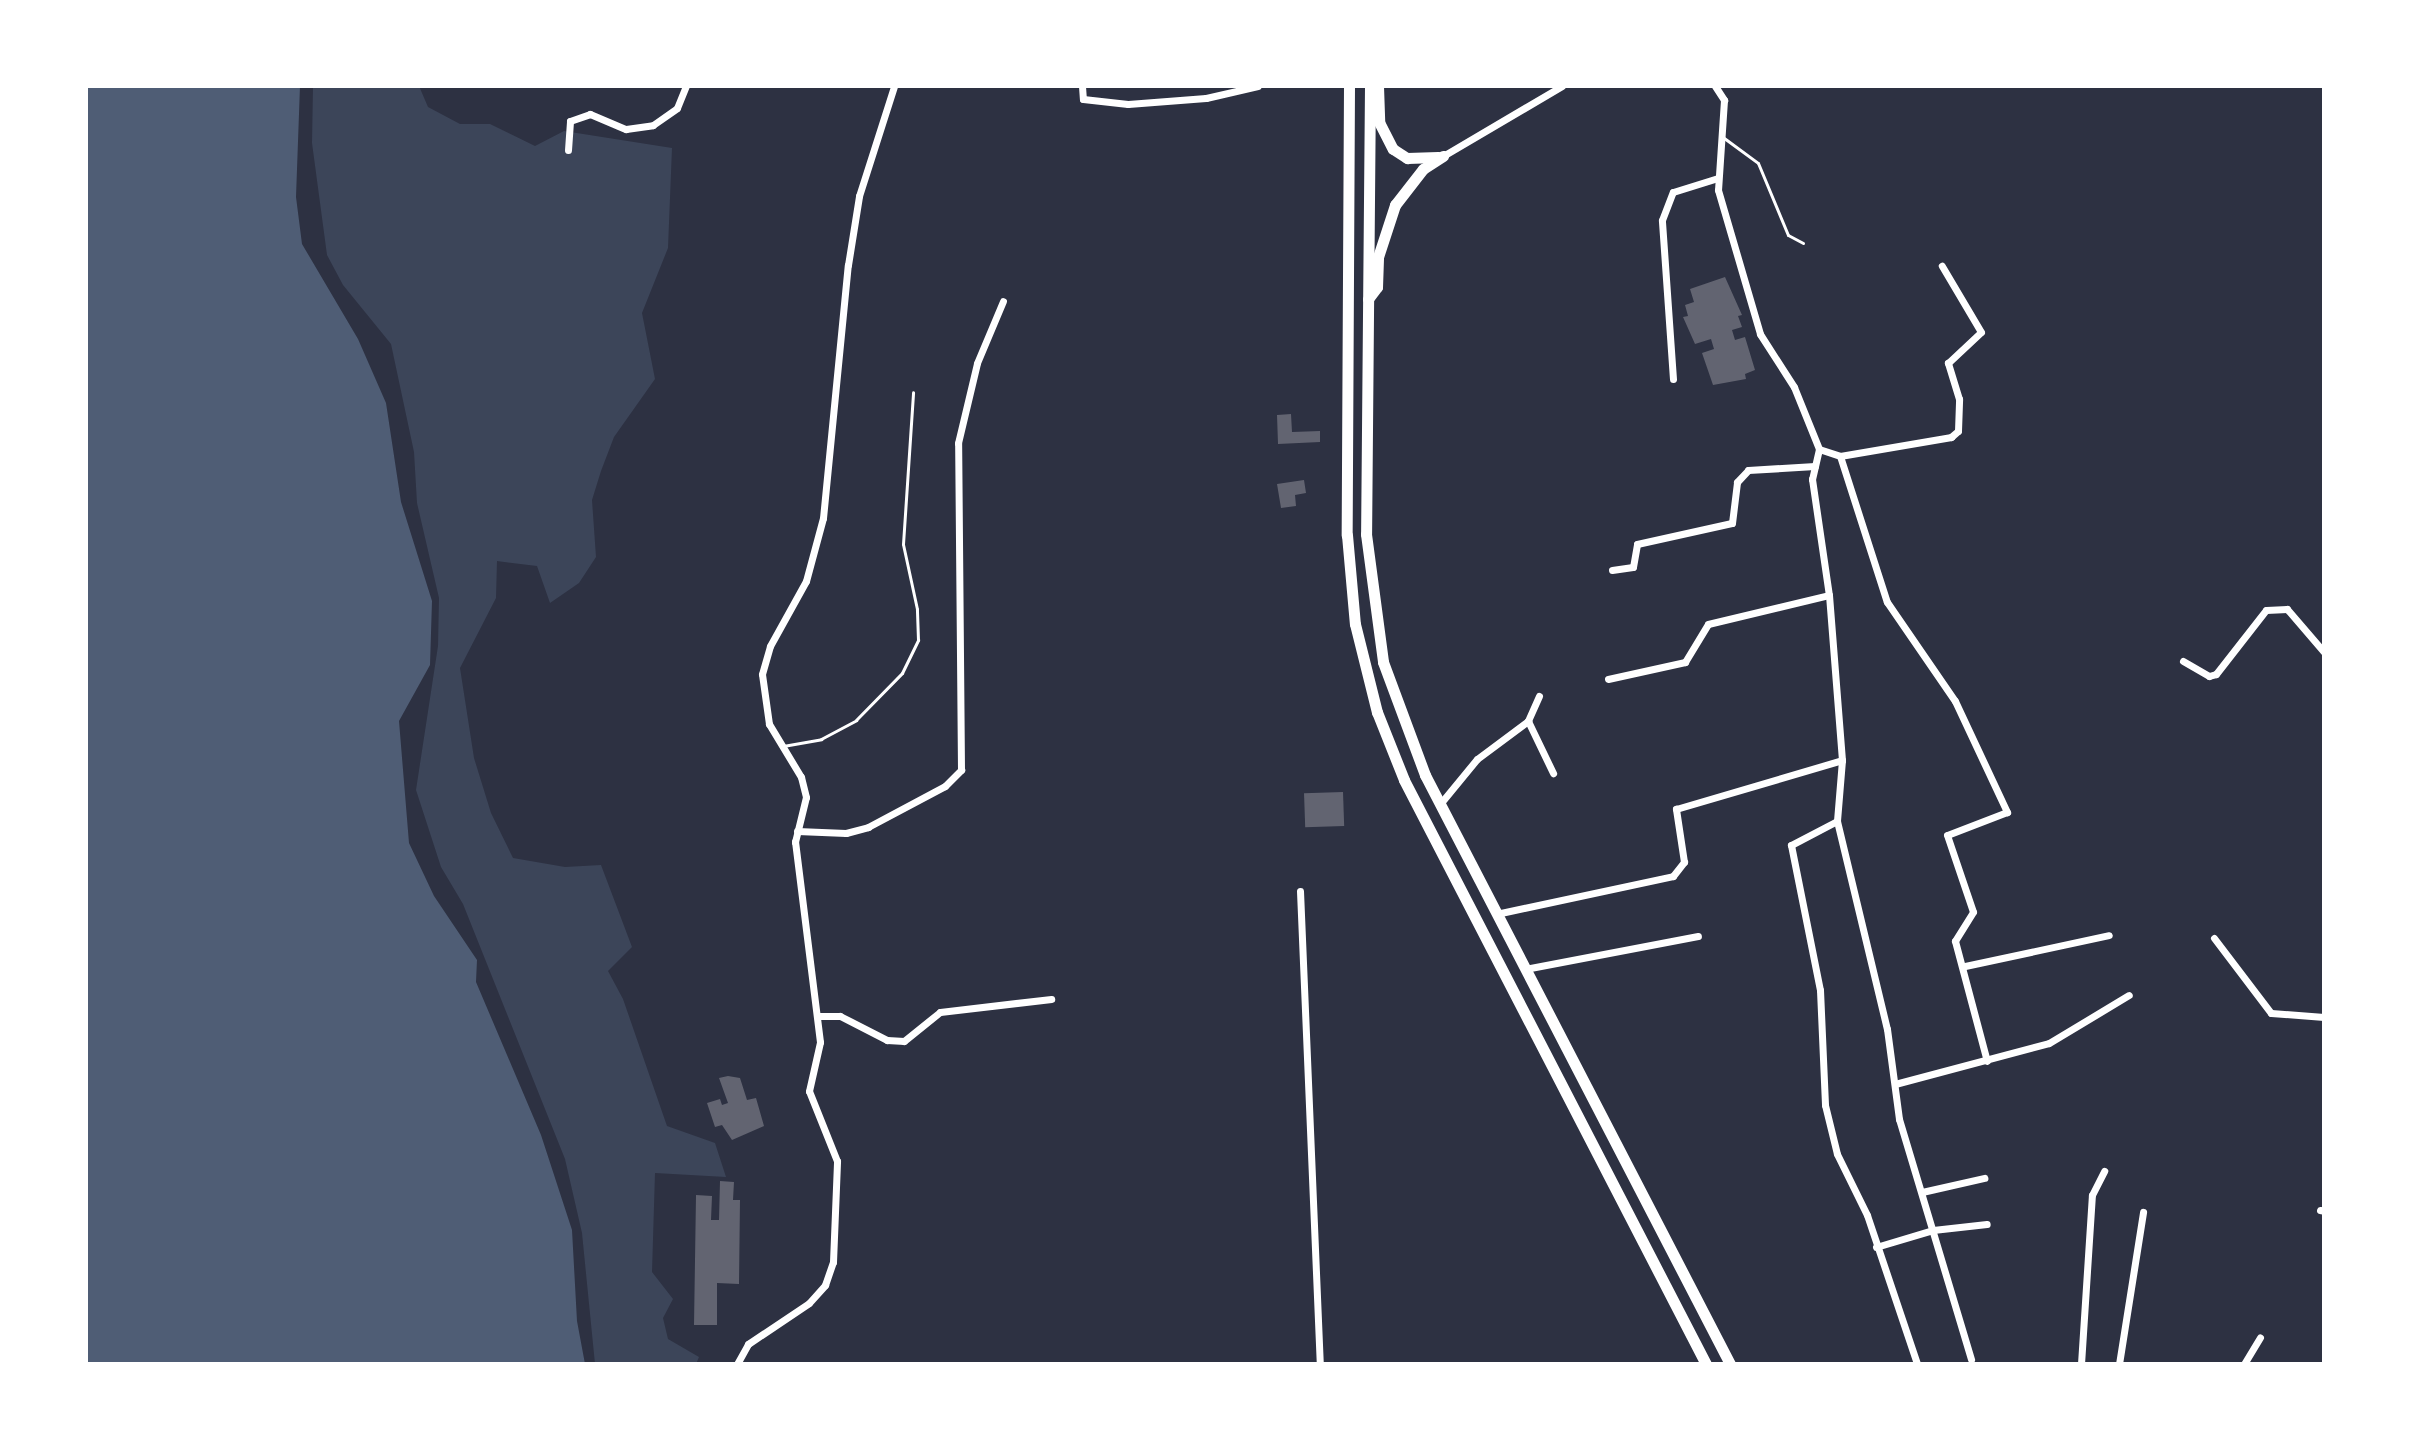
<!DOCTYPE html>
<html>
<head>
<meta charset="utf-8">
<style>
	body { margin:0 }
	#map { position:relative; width:2410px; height:1450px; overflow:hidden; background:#2d3142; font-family:"Space Grotesk",sans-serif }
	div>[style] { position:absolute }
	.green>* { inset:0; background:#3c4559 }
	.water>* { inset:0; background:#4f5d75 }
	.building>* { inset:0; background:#626471; transform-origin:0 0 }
	.service>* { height:3px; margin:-1.5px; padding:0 1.5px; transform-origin:1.5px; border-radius:1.5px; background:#fff }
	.minor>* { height:7px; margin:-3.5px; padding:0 3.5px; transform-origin:3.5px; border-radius:3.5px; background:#fff }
	.trunk>* { height:11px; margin:-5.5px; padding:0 5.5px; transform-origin:5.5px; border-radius:5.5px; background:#fff }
	span { translate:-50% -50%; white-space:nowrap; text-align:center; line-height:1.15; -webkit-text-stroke:8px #fff; paint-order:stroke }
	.frame { position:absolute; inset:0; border:88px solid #fff; pointer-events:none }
</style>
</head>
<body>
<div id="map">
	<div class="green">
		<i style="clip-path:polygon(313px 86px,419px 86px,428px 107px,460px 124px,490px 124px,535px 146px,564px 131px,672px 148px,668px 248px,642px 313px,655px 379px,614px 437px,601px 471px,592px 500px,596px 557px,579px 583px,550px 603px,537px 566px,497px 561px,496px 598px,460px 668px,474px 758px,491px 813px,513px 858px,565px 867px,601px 865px,632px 947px,608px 971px,623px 999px,667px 1126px,715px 1143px,726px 1177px,655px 1173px,652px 1272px,673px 1299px,663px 1318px,668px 1339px,699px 1357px,696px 1364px,595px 1364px,582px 1233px,565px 1159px,463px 904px,441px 867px,416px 790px,438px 646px,439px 598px,417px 503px,414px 452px,391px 344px,343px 285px,327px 255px,312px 143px)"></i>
	</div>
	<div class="water">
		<i style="clip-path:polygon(86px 86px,300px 86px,296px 197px,302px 244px,358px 339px,386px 403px,401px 502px,432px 601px,430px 665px,399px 721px,409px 843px,434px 896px,477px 960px,476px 982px,541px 1135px,572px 1230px,577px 1321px,585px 1364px,86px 1364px)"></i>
	</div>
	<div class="building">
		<i style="clip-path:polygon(1725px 277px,1742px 315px,1738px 316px,1742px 327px,1732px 330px,1735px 340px,1745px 337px,1755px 370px,1745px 374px,1746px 379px,1713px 385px,1702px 353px,1714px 349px,1711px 339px,1695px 344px,1683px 317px,1688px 316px,1685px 305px,1694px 302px,1690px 289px)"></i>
		<i style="clip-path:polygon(1291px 414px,1292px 432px,1320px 431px,1320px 442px,1278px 444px,1277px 415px)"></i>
		<i style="clip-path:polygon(1304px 480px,1306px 493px,1295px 495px,1296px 506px,1281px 508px,1277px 484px)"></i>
		<i style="left:1343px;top:792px;width:34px;height:39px;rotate:88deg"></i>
		<i style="clip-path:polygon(728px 1076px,740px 1078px,747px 1100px,756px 1098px,764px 1126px,732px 1140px,722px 1125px,715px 1127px,707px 1103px,720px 1099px,722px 1105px,728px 1103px,719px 1078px)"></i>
		<i style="clip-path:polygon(720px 1181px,734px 1182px,733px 1200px,740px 1200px,739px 1284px,717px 1283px,717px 1325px,694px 1325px,696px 1195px,712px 1196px,711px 1220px,719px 1220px)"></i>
	</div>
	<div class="service">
		<i style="left:1724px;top:138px;width:42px;rotate:36.3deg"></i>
		<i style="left:1758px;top:163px;width:78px;rotate:67.4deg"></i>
		<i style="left:1788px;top:235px;width:17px;rotate:28deg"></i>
		<i style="left:783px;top:746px;width:39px;rotate:-10deg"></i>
		<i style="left:821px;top:739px;width:40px;rotate:-28deg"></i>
		<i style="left:856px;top:720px;width:66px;rotate:-45.6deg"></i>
		<i style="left:902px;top:673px;width:37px;rotate:-64deg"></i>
		<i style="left:918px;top:640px;width:31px;rotate:-92deg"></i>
		<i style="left:917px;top:609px;width:66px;rotate:-102.2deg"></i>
		<i style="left:903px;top:544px;width:152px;rotate:-86.2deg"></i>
	</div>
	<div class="minor">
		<i style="left:1082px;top:86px;width:13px;rotate:86deg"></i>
		<i style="left:1083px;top:99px;width:45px;rotate:6.3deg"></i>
		<i style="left:1128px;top:104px;width:78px;rotate:-4.4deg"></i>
		<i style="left:1206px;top:98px;width:53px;rotate:-13deg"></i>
		<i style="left:1715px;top:86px;width:17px;rotate:57deg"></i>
		<i style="left:1724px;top:100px;width:90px;rotate:93.8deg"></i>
		<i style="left:1718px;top:190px;width:150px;rotate:73.7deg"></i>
		<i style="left:1760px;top:334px;width:63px;rotate:57.3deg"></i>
		<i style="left:1794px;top:387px;width:67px;rotate:68deg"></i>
		<i style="left:1819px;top:449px;width:31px;rotate:103deg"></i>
		<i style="left:1812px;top:479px;width:117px;rotate:81.7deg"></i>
		<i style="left:1829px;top:595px;width:166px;rotate:85.5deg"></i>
		<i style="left:1842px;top:760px;width:61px;rotate:94.7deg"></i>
		<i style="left:1837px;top:821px;width:214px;rotate:76.5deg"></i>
		<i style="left:1887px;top:1029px;width:91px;rotate:82.4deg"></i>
		<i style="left:1899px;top:1119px;width:251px;rotate:73.3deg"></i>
		<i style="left:568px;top:150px;width:29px;rotate:-86deg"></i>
		<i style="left:570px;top:121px;width:21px;rotate:-19deg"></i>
		<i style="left:590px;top:114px;width:39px;rotate:23deg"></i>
		<i style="left:626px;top:129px;width:27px;rotate:-8deg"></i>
		<i style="left:653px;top:125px;width:29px;rotate:-35deg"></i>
		<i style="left:677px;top:108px;width:24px;rotate:-68deg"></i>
		<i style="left:1443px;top:156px;width:138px;rotate:-30.5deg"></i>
		<i style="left:1673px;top:379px;width:159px;rotate:-94deg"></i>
		<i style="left:1662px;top:220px;width:30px;rotate:-69deg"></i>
		<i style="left:1673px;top:192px;width:47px;rotate:-17.3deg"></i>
		<i style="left:1819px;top:449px;width:22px;rotate:18deg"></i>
		<i style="left:1840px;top:456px;width:153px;rotate:72.2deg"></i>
		<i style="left:1887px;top:602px;width:120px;rotate:55.5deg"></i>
		<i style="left:1955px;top:701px;width:123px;rotate:64.9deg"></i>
		<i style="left:2007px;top:812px;width:64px;rotate:159deg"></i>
		<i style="left:1947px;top:835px;width:81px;rotate:71.3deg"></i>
		<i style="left:1973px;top:912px;width:34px;rotate:122deg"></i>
		<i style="left:1955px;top:941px;width:124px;rotate:75.1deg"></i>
		<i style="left:1840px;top:456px;width:113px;rotate:-9.7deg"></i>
		<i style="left:1951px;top:437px;width:9px;rotate:-41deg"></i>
		<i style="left:1958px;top:431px;width:32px;rotate:-88deg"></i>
		<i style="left:1959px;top:399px;width:38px;rotate:-107deg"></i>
		<i style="left:1948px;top:363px;width:45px;rotate:-43.2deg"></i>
		<i style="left:1981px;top:332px;width:77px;rotate:-120.6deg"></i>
		<i style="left:1612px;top:570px;width:21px;rotate:-8deg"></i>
		<i style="left:1633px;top:567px;width:23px;rotate:-80deg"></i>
		<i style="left:1637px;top:544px;width:97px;rotate:-12.5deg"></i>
		<i style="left:1732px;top:523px;width:41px;rotate:-83deg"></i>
		<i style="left:1737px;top:482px;width:16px;rotate:-47deg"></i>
		<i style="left:1748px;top:470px;width:67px;rotate:-3.4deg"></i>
		<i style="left:2183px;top:661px;width:30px;rotate:30deg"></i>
		<i style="left:2209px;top:676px;width:7px;rotate:-16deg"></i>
		<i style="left:2216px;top:674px;width:81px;rotate:-52deg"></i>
		<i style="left:2266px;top:610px;width:21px;rotate:-3deg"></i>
		<i style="left:2287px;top:609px;width:57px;rotate:49.3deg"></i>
		<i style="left:1608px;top:679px;width:79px;rotate:-12.4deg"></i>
		<i style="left:1685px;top:662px;width:44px;rotate:-58.8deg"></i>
		<i style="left:1708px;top:624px;width:124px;rotate:-13.5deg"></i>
		<i style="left:1539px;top:696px;width:27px;rotate:114deg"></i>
		<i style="left:1528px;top:721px;width:58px;rotate:64.3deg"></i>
		<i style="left:1440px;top:804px;width:58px;rotate:-50.6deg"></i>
		<i style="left:1477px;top:759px;width:64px;rotate:-36.7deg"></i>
		<i style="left:1837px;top:821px;width:52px;rotate:152.4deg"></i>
		<i style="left:1791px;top:845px;width:148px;rotate:78.7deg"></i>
		<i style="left:1820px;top:990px;width:115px;rotate:87.5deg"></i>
		<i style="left:1825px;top:1105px;width:50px;rotate:76.2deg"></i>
		<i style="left:1837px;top:1154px;width:68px;rotate:63.8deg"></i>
		<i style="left:1867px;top:1215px;width:157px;rotate:71.4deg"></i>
		<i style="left:797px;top:831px;width:49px;rotate:2.3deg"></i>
		<i style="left:846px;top:833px;width:23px;rotate:-15deg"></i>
		<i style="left:868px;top:827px;width:87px;rotate:-28deg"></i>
		<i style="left:945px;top:786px;width:23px;rotate:-45deg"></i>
		<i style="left:961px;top:770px;width:327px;rotate:-90.5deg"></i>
		<i style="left:958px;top:443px;width:82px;rotate:-76.6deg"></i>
		<i style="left:977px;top:363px;width:67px;rotate:-67.2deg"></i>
		<i style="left:1300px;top:891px;width:473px;rotate:87.6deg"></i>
		<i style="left:1496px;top:914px;width:181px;rotate:-12.1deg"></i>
		<i style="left:1673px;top:876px;width:18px;rotate:-52deg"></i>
		<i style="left:1684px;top:862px;width:54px;rotate:-98.6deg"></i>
		<i style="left:1676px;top:809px;width:173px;rotate:-16.4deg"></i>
		<i style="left:2214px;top:938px;width:94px;rotate:52.8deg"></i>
		<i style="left:2271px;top:1013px;width:53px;rotate:4.3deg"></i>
		<i style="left:1965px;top:966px;width:147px;rotate:-12.1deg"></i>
		<i style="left:1525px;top:969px;width:176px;rotate:-10.8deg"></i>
		<i style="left:819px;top:1016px;width:21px"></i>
		<i style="left:840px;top:1016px;width:53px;rotate:27.1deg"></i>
		<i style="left:887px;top:1040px;width:17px;rotate:3deg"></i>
		<i style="left:904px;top:1041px;width:46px;rotate:-38.9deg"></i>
		<i style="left:940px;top:1012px;width:112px;rotate:-6.7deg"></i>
		<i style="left:1895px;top:1084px;width:159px;rotate:-14.9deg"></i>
		<i style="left:2049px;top:1043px;width:93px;rotate:-31deg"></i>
		<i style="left:1922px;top:1192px;width:64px;rotate:-12.7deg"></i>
		<i style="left:2320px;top:1210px;width:4px;rotate:14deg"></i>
		<i style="left:1876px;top:1247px;width:59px;rotate:-16.6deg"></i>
		<i style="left:1933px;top:1230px;width:54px;rotate:-6.3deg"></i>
		<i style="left:737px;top:1364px;width:23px;rotate:-61deg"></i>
		<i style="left:748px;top:1344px;width:73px;rotate:-33.9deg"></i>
		<i style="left:809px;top:1303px;width:24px;rotate:-48deg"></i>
		<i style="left:825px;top:1285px;width:24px;rotate:-71deg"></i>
		<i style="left:833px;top:1262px;width:101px;rotate:-87.7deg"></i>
		<i style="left:837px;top:1161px;width:75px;rotate:-111.8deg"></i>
		<i style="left:809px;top:1091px;width:50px;rotate:-77.3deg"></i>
		<i style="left:820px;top:1042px;width:202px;rotate:-97.1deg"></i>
		<i style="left:795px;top:842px;width:46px;rotate:-76.3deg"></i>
		<i style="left:806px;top:797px;width:21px;rotate:-104deg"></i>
		<i style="left:801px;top:777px;width:62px;rotate:-121.1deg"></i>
		<i style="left:769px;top:724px;width:50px;rotate:-98deg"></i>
		<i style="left:762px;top:674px;width:29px;rotate:-74deg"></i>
		<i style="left:770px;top:646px;width:74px;rotate:-61deg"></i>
		<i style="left:806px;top:581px;width:65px;rotate:-74.9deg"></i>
		<i style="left:823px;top:518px;width:254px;rotate:-84.4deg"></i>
		<i style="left:848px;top:265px;width:70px;rotate:-80.9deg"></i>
		<i style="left:859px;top:196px;width:115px;rotate:-72.3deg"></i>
		<i style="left:2081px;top:1364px;width:169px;rotate:-86.3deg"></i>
		<i style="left:2092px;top:1195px;width:27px;rotate:-63deg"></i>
		<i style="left:2119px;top:1364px;width:154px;rotate:-81deg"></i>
		<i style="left:2244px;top:1364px;width:31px;rotate:-59deg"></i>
	</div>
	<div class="trunk">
		<i style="left:1349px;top:86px;width:449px;rotate:90.3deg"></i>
		<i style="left:1347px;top:535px;width:89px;rotate:84.9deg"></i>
		<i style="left:1355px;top:624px;width:91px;rotate:76deg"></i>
		<i style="left:1377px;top:712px;width:73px;rotate:68.3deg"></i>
		<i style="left:1404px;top:780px;width:657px;rotate:62.66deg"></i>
		<i style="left:1370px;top:86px;width:448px;rotate:90.5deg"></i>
		<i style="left:1366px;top:534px;width:129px;rotate:82.4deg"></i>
		<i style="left:1383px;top:662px;width:121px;rotate:69.6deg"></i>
		<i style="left:1425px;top:775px;width:663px;rotate:62.62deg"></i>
		<i style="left:1378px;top:86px;width:36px;rotate:88deg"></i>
		<i style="left:1379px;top:122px;width:30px;rotate:63deg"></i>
		<i style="left:1393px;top:149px;width:17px;rotate:33deg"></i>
		<i style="left:1407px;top:158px;width:31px;rotate:-2deg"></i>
		<i style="left:1368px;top:299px;width:15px;rotate:-53deg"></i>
		<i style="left:1377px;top:287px;width:30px;rotate:-88deg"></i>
		<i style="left:1378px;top:257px;width:55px;rotate:-71.9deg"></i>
		<i style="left:1395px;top:205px;width:46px;rotate:-52.1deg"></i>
		<i style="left:1423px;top:169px;width:24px;rotate:-33deg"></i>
	</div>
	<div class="frame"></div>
</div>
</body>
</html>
